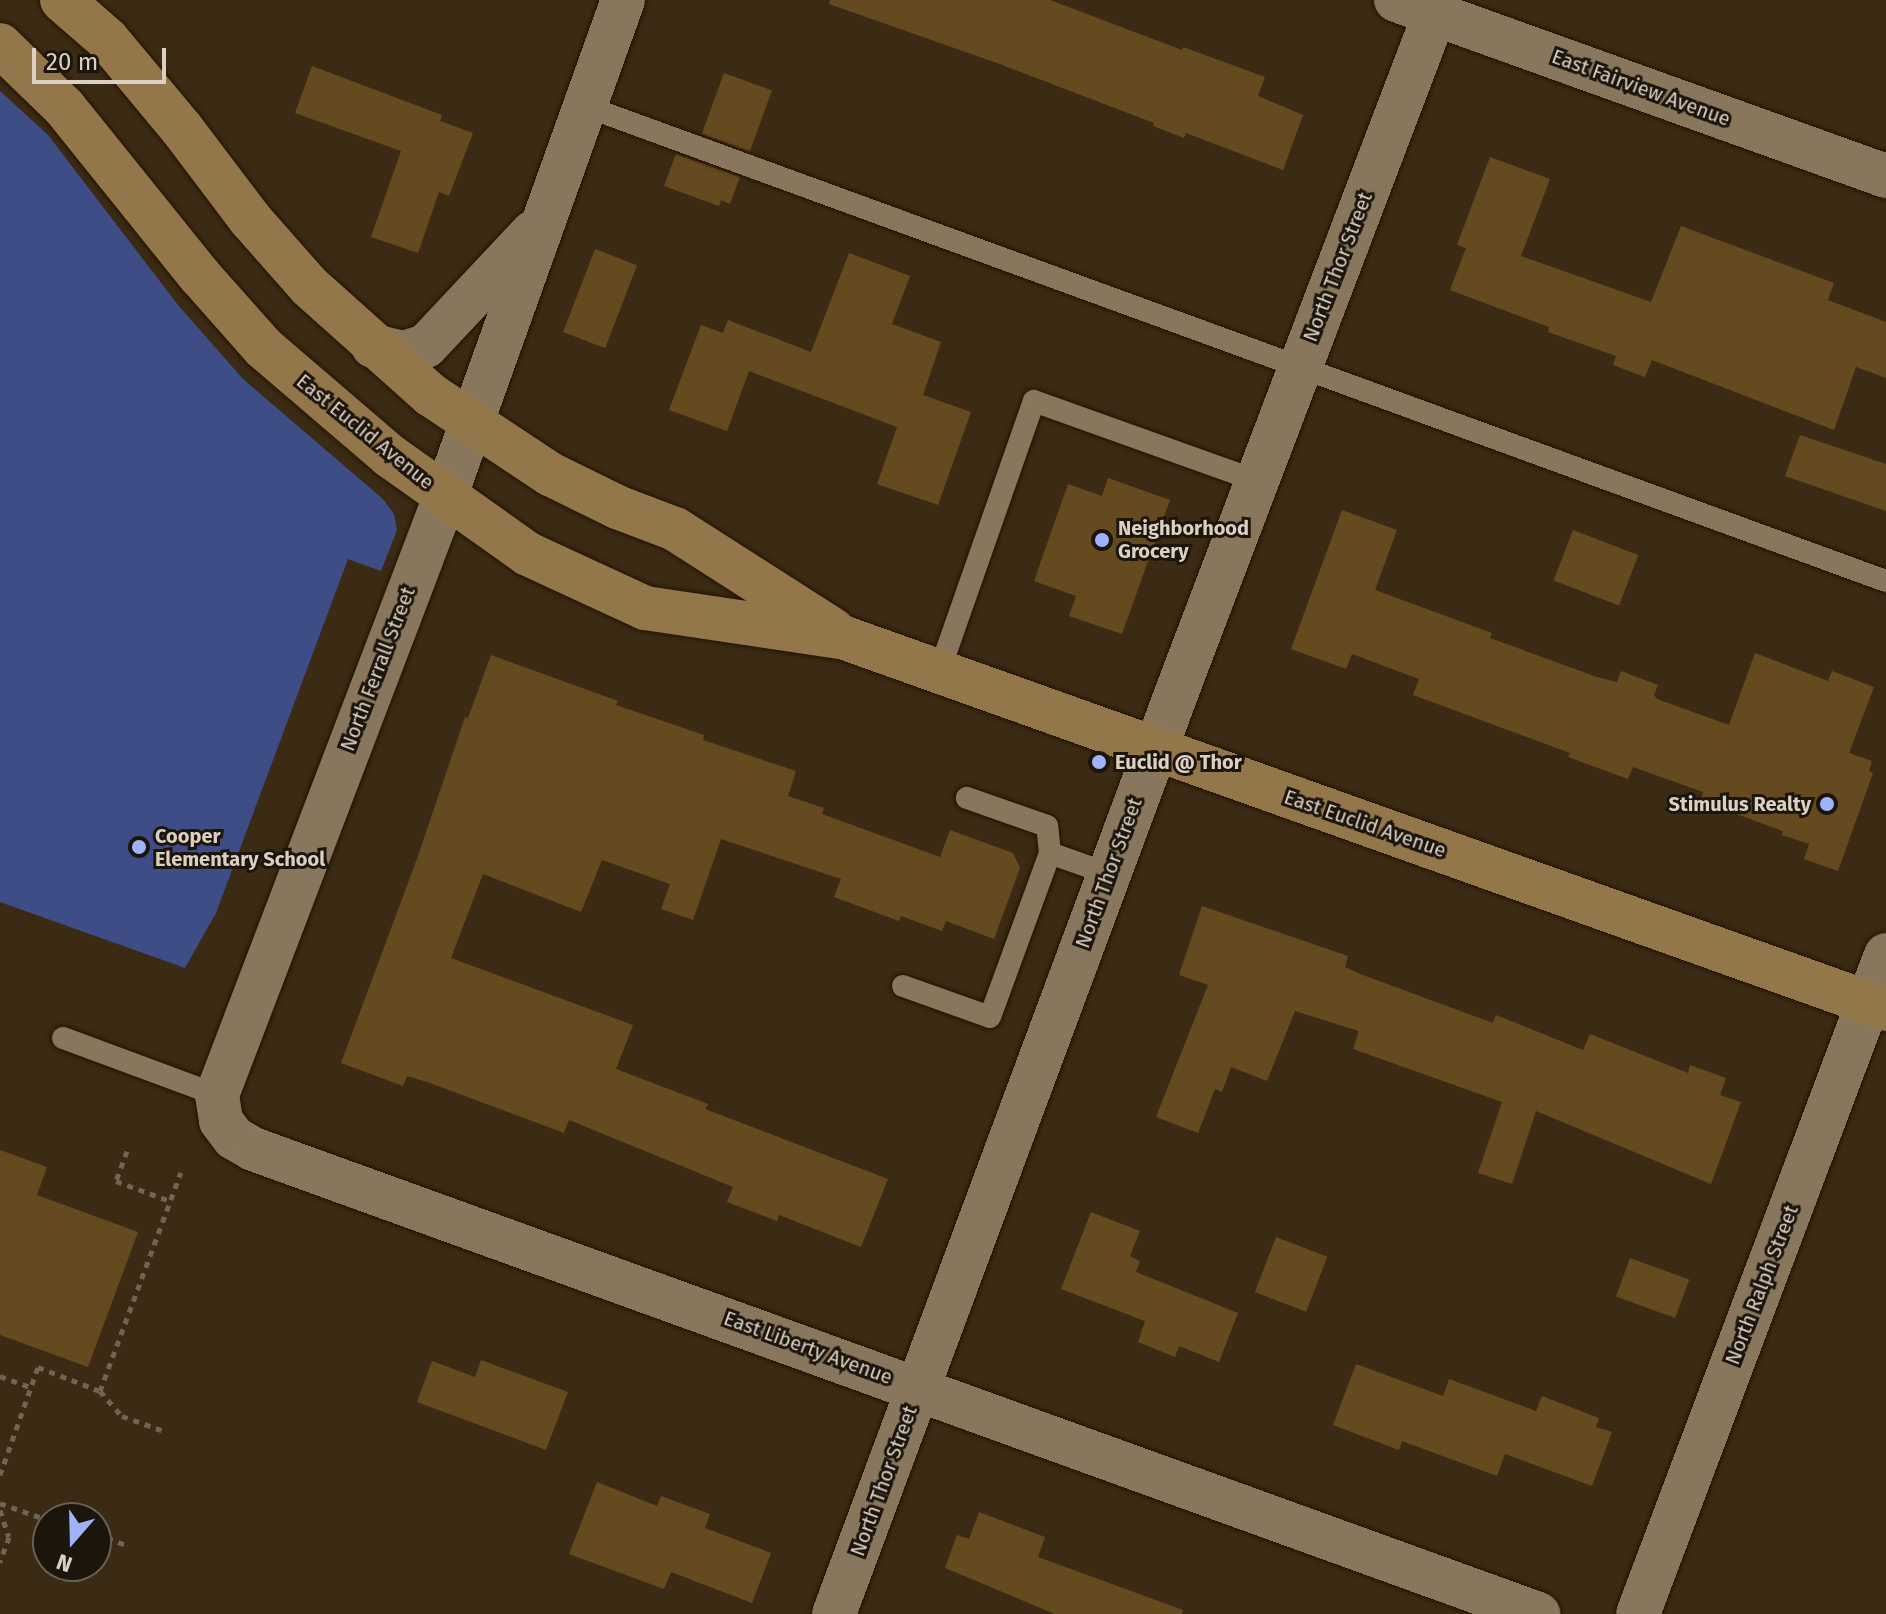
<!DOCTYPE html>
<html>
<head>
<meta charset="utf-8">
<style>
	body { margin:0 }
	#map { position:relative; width:1886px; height:1614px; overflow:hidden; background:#3b2b14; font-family:"Fira Sans",sans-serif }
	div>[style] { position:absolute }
	.green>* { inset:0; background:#3f4d87 }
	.building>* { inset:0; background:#664a1f; transform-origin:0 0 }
	.path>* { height:5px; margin-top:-2.5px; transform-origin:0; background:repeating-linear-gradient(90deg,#726450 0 6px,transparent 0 12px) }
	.roads { filter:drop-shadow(0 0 2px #221300) drop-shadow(0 0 2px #221300) }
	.service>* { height:22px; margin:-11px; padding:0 11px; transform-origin:11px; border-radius:11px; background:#88765d }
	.minor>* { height:44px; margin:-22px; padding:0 22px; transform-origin:22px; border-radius:22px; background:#88765d }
	.secondary>* { height:44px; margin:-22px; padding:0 22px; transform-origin:22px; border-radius:22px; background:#937649 }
	.dots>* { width:22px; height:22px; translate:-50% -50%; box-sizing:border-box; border:4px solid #1c150b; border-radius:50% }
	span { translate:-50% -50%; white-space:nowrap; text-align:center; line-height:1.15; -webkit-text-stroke:6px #1c150b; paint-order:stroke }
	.street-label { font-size:20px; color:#dbd0c3 }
	.poi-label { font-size:20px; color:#dbd0c3; font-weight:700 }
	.left { translate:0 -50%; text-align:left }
	.right { translate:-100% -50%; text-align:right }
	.north { position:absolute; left:32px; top:1502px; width:80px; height:80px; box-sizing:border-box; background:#1c150b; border:2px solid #686055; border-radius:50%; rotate:200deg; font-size:22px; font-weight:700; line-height:32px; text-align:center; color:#dbd0c3 }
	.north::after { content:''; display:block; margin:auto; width:28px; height:36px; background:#9fb3fd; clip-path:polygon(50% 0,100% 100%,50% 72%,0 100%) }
	.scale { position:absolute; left:32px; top:48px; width:134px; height:36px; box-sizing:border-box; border:4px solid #dbd0c3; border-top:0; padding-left:10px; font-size:24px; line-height:28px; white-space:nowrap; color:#dbd0c3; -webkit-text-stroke:6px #1c150b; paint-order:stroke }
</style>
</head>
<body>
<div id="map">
	<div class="green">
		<i style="clip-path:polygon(0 91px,48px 135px,178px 305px,243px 379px,383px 499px,394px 514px,397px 530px,381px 571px,348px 559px,216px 913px,185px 968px,0 902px)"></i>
	</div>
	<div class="building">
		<i style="clip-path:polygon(830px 0,1050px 0,1182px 50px,1183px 47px,1265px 77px,1258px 96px,1303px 115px,1283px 170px,1186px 133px,1184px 138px,1153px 126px,1154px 123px,997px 63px,829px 4px)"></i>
		<i style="clip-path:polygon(312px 66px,442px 115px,440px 121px,473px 133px,449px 196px,439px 192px,418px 253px,371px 237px,401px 151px,295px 113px)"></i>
		<i style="left:724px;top:73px;width:51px;height:65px;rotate:20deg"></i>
		<i style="clip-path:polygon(676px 154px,740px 177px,730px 204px,721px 200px,719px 206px,664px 186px)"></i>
		<i style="clip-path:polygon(1490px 157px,1550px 179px,1521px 256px,1651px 302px,1681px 226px,1834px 283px,1828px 300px,1886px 322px,1886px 378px,1856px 367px,1834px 430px,1652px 360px,1645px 377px,1613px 365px,1616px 356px,1548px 332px,1549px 327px,1450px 290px,1466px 248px,1457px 245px)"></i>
		<i style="left:595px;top:249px;width:45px;height:89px;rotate:21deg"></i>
		<i style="clip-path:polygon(849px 253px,910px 276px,892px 324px,941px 342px,923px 395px,971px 412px,938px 505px,877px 484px,897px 427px,749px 371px,727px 431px,669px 410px,701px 325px,723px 333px,728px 320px,811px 352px)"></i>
		<i style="clip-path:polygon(1800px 435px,1886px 464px,1886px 511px,1785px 476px)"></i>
		<i style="clip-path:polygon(1108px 478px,1170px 500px,1122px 634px,1069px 616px,1076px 596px,1034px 581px,1068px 484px,1102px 496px)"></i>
		<i style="clip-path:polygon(1342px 510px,1397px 530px,1375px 590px,1492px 633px,1490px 638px,1597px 677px,1617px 682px,1621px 671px,1658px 685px,1654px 695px,1657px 699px,1729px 725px,1755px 653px,1828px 681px,1832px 671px,1874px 687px,1849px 753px,1872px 761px,1869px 771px,1873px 773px,1838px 871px,1804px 859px,1809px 844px,1782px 835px,1783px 831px,1701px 801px,1703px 792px,1633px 767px,1628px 779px,1568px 757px,1570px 753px,1413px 695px,1419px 679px,1352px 654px,1346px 669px,1291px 649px)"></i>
		<i style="left:1573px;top:530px;width:70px;height:54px;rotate:21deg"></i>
		<i style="clip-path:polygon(491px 655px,618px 701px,616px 705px,704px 735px,703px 740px,796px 771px,788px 796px,824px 808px,822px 814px,940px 857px,950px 830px,1013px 853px,1020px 868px,994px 939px,946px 921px,942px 931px,901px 916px,899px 921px,834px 897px,841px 879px,721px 839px,693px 920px,661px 909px,670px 884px,602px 860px,581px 912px,483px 874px,451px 958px,633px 1025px,616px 1069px,708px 1104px,705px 1109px,888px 1179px,861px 1247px,779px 1215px,777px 1221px,727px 1202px,733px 1187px,569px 1120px,564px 1133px,430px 1083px,407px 1076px,403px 1086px,341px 1063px,418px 856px,465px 717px,468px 718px)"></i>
		<i style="clip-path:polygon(1202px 906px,1348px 956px,1345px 967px,1360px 974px,1493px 1023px,1496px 1015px,1583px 1050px,1590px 1034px,1688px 1073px,1690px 1065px,1726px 1078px,1720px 1095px,1741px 1102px,1711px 1184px,1536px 1111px,1512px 1184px,1478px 1173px,1502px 1102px,1353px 1049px,1359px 1031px,1295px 1011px,1267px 1081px,1231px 1067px,1222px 1092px,1215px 1089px,1198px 1133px,1156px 1117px,1208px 985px,1179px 975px)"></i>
		<i style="clip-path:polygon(0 1150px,47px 1167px,37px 1195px,138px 1232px,88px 1367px,0 1335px)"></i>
		<i style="clip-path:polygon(1091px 1212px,1140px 1231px,1130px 1256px,1140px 1261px,1136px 1272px,1238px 1313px,1219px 1362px,1179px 1346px,1175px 1357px,1138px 1342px,1145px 1321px,1061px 1289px)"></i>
		<i style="left:1276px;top:1237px;width:55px;height:59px;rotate:21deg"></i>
		<i style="left:1630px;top:1258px;width:63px;height:41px;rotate:20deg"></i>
		<i style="clip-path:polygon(481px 1360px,568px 1392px,546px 1450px,417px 1402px,432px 1361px,475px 1377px)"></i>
		<i style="clip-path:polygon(1356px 1364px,1443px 1396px,1449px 1379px,1536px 1411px,1542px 1396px,1599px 1418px,1596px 1427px,1612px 1432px,1592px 1486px,1505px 1454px,1497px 1476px,1402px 1441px,1399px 1450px,1333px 1425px)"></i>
		<i style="clip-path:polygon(597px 1482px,657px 1506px,661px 1496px,710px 1514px,705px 1528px,771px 1553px,752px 1603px,671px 1572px,664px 1589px,569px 1554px)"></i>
		<i style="clip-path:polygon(979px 1512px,1045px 1537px,1038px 1557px,1183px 1610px,1182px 1614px,1055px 1614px,945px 1568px,957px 1535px,969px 1539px)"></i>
	</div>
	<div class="path">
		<i style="left:127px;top:1151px;width:32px;rotate:110deg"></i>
		<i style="left:116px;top:1181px;width:58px;rotate:20.3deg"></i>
		<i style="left:0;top:1376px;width:33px;rotate:20deg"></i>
		<i style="left:100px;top:1391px;width:33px;rotate:49deg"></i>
		<i style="left:122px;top:1416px;width:48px;rotate:19.6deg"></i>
		<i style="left:0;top:1475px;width:114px;rotate:-70.6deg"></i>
		<i style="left:38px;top:1367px;width:66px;rotate:21.2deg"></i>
		<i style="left:100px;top:1391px;width:233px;rotate:-69.7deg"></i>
		<i style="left:0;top:1503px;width:51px;rotate:19.5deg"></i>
		<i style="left:0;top:1510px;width:28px;rotate:72deg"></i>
		<i style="left:9px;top:1537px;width:27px;rotate:110deg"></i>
		<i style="left:96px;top:1533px;width:32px;rotate:22deg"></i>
	</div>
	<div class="roads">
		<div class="service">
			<i style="left:585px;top:106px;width:1385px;rotate:20.06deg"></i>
			<i style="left:939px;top:672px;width:287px;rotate:-70.7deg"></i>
			<i style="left:1034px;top:401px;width:237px;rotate:19.7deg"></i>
			<i style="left:1050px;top:853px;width:63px;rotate:19.6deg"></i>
			<i style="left:903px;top:986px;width:92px;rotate:19.6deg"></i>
			<i style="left:990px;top:1017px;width:175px;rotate:-69.9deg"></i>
			<i style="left:1050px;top:853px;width:27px;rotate:-96deg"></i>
			<i style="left:1047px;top:826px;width:85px;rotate:-160.7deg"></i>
			<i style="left:63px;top:1038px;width:164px;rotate:20.3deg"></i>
		</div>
		<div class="minor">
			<i style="left:623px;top:0;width:528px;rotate:109.7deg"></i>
			<i style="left:445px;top:497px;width:640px;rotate:110.87deg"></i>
			<i style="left:217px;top:1095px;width:26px;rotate:81deg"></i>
			<i style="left:221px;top:1121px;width:21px;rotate:53deg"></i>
			<i style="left:234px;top:1138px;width:22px;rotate:30deg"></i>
			<i style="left:253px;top:1149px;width:1367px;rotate:19.89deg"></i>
			<i style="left:1396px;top:0;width:521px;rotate:19.76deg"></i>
			<i style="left:373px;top:346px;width:32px;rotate:13deg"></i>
			<i style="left:404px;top:353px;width:23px;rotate:-18deg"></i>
			<i style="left:426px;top:346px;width:156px;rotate:-46.8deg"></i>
			<i style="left:834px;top:1614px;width:1004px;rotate:-69.6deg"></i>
			<i style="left:1184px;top:673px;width:720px;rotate:-69.17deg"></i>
			<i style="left:1638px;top:1614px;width:704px;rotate:-69.38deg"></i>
		</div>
		<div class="secondary">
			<i style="left:62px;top:0;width:60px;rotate:40.9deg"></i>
			<i style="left:107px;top:39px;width:117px;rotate:50.2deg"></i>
			<i style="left:182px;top:129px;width:113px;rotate:52.9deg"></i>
			<i style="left:250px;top:219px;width:89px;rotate:48.6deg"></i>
			<i style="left:309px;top:286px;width:164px;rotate:41.8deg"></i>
			<i style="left:431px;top:395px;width:143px;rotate:33.6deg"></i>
			<i style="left:550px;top:474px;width:75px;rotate:26.2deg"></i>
			<i style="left:617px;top:507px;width:62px;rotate:20.8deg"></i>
			<i style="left:675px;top:529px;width:188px;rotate:32.6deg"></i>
			<i style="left:0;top:45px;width:89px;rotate:44.1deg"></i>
			<i style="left:64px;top:107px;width:217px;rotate:51.2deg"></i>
			<i style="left:200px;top:276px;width:96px;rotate:48.4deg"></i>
			<i style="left:264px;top:348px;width:166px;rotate:40.6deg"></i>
			<i style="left:390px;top:456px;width:169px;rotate:35.4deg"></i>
			<i style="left:528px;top:554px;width:129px;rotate:24.8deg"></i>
			<i style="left:645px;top:608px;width:202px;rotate:8.5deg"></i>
			<i style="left:845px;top:638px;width:1105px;rotate:19.62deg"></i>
		</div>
	</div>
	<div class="dots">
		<i style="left:1102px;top:540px;background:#9fb3fd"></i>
		<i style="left:1099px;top:762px;background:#9fb3fd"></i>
		<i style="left:1827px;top:804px;background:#9fb3fd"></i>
		<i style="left:139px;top:847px;background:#9fb3fd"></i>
	</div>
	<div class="street-label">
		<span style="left:1641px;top:88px;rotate:20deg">East Fairview Avenue</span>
		<span style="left:1338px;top:267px;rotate:-69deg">North Thor Street</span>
		<span style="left:365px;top:432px;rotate:39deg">East Euclid Avenue</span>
		<span style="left:378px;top:669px;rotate:-69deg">North Ferrall Street</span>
		<span style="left:1365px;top:824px;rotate:19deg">East Euclid Avenue</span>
		<span style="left:1109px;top:873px;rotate:-70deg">North Thor Street</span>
		<span style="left:1762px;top:1285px;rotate:-69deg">North Ralph Street</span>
		<span style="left:808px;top:1348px;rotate:20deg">East Liberty Avenue</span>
		<span style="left:884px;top:1481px;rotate:-70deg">North Thor Street</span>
	</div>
	<div class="poi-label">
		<span class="left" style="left:1118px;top:540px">Neighborhood<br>Grocery</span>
		<span class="left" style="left:1115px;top:762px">Euclid @ Thor</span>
		<span class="right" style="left:1811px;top:804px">Stimulus Realty</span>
		<span class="left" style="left:155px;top:848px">Cooper<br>Elementary School</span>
	</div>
	<div class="north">N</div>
	<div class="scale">20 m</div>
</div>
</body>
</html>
